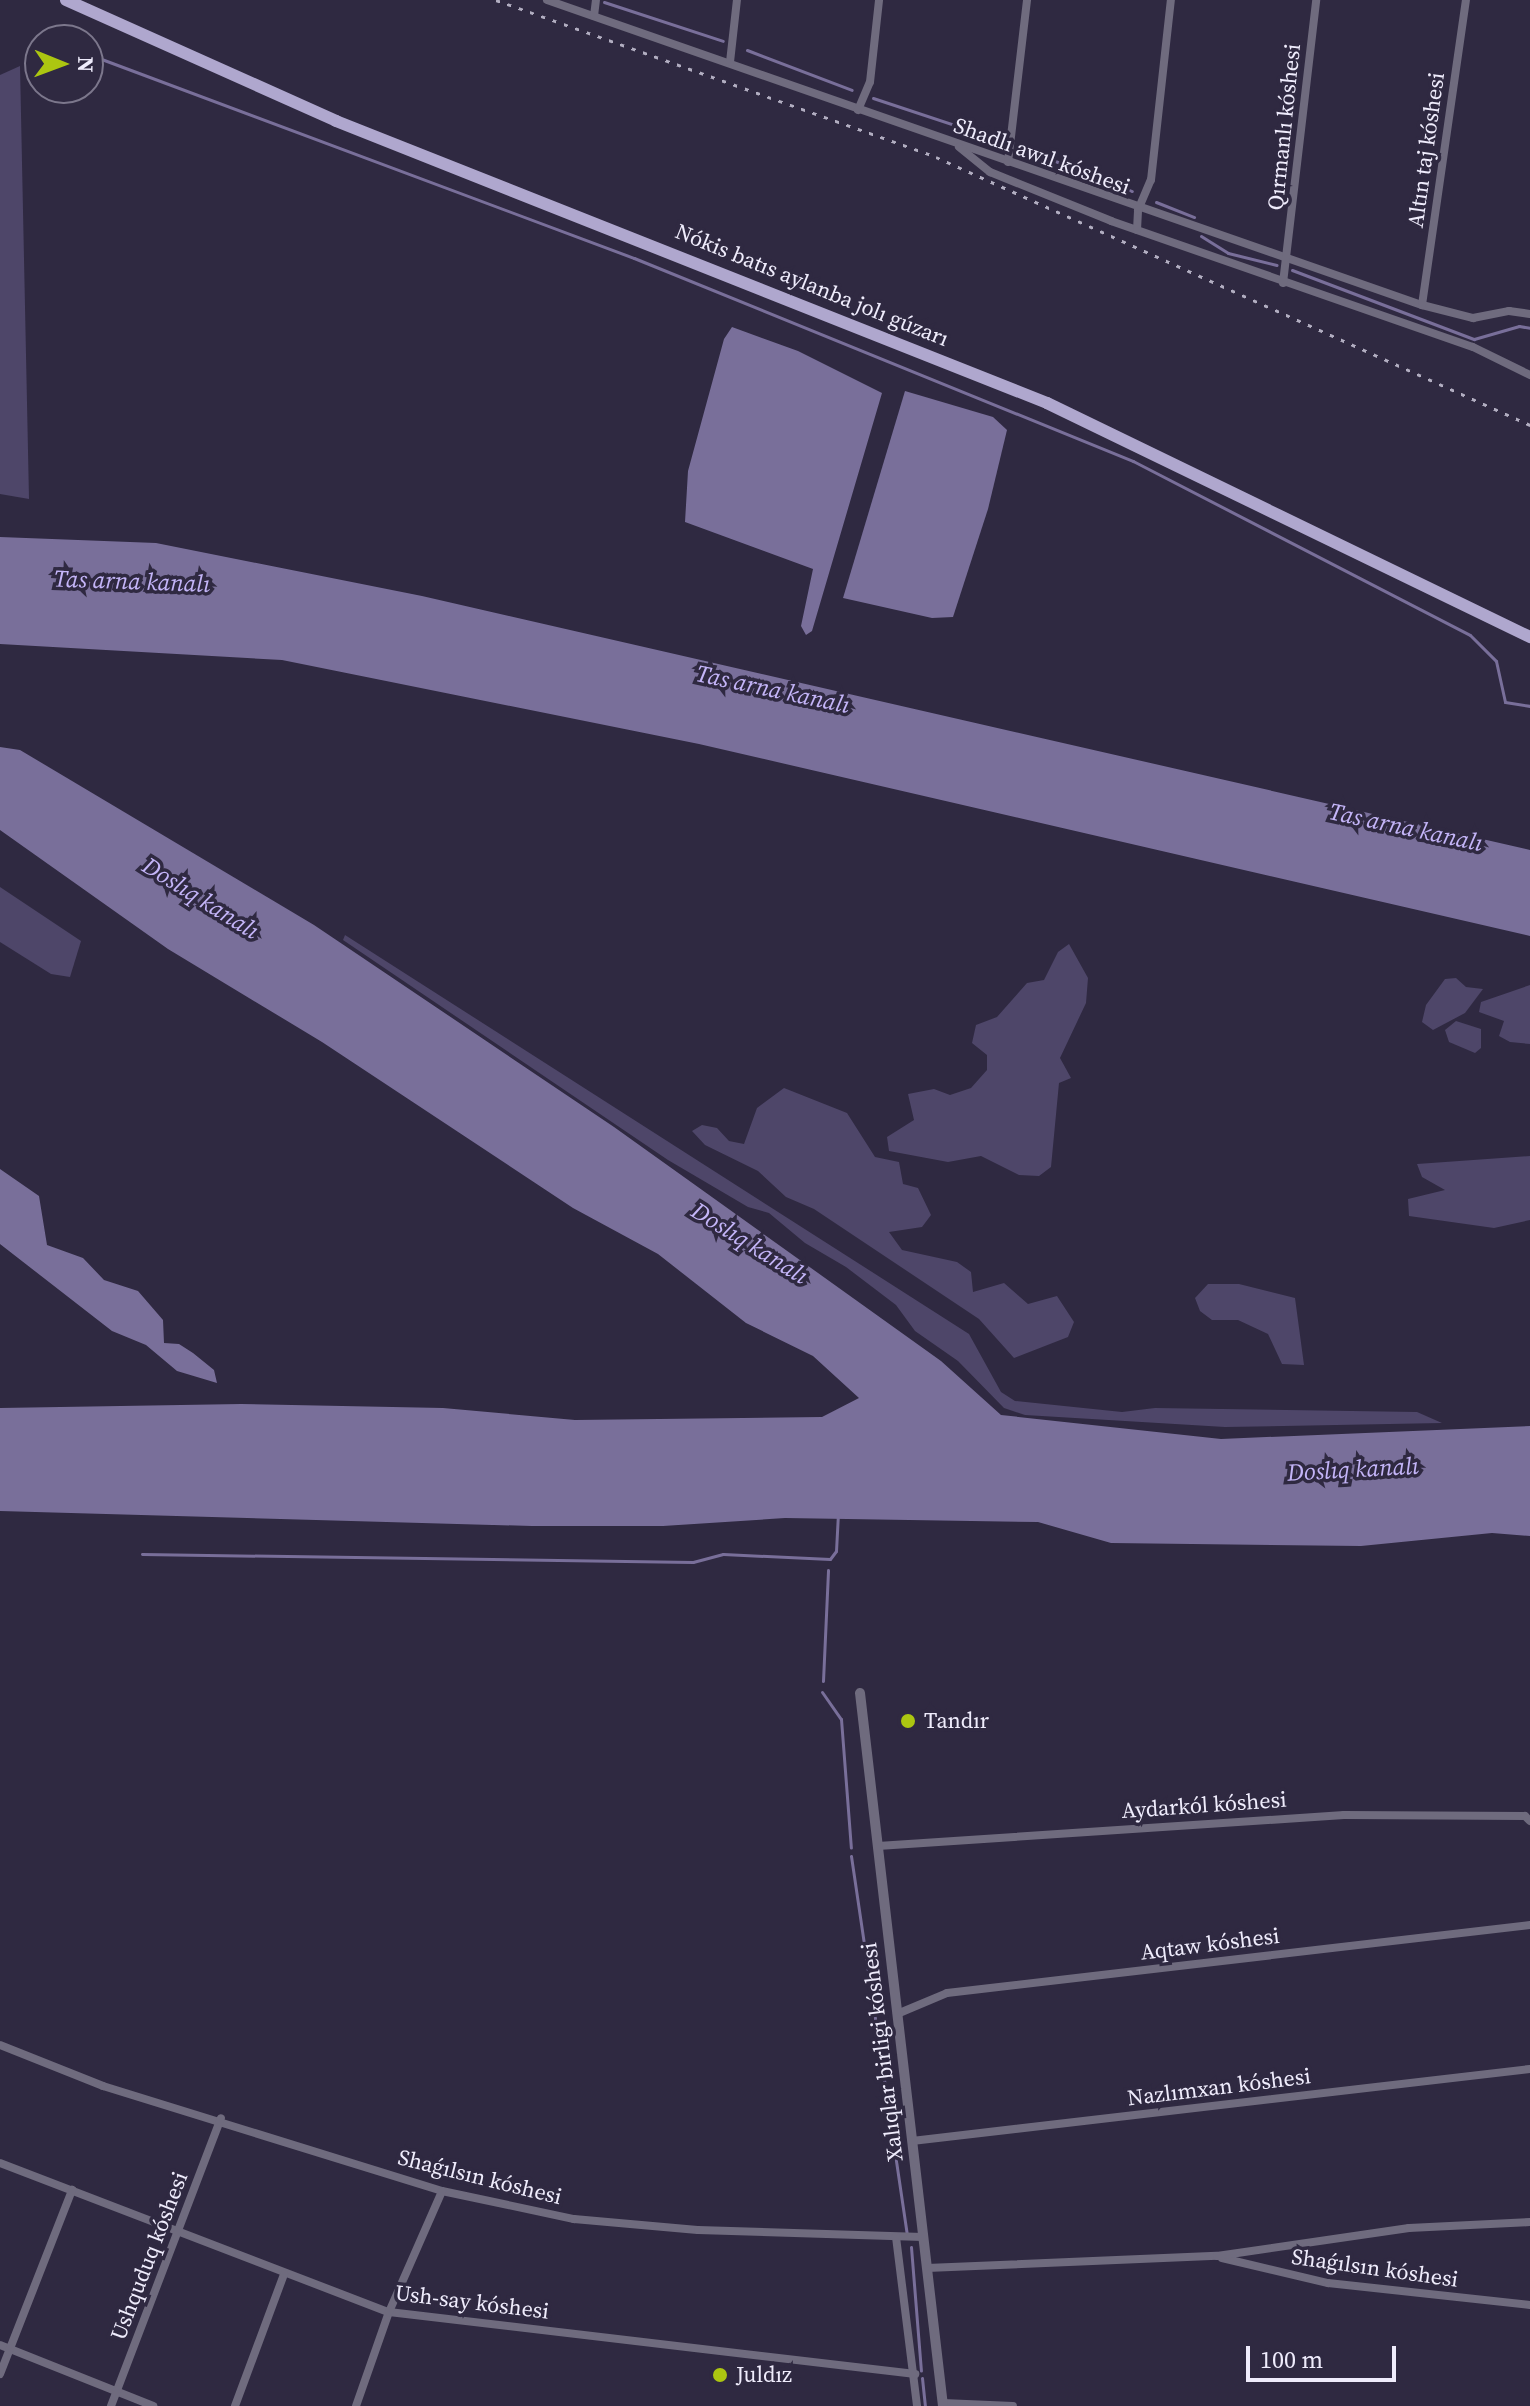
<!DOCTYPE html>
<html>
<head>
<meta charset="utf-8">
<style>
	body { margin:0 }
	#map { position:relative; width:1530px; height:2406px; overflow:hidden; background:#2f2941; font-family:"Source Serif 4",serif }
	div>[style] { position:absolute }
	.green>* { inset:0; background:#4e4669 }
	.water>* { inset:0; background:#796f9a }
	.stream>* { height:3px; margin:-1.5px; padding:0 1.5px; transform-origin:1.5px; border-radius:1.5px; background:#796f9a }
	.minor>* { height:8px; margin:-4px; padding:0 4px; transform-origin:4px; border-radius:4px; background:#6f6b7e }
	.tertiary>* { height:10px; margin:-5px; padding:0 5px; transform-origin:5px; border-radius:5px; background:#6f6b7e }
	.primary>* { height:12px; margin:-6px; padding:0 6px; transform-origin:6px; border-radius:6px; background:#afa7ce }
	.rail>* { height:3px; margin-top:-1.5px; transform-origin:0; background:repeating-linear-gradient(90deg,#b2aec1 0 4px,transparent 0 12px) }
	.dots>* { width:22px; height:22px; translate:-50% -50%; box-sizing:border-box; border:4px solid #2f2941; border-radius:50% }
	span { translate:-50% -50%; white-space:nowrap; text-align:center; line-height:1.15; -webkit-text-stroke:7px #2f2941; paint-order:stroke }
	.street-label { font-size:22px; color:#efecfc }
	.poi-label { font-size:22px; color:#efecfc }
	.left { translate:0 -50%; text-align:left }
	.water-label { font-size:24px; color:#c4b5f8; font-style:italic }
	.north { position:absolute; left:24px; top:24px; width:80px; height:80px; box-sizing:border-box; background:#2f2941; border:2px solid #7c778c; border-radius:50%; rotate:91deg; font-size:22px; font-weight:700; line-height:32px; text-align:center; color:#efecfc }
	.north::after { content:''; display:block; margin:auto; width:28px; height:36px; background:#acc611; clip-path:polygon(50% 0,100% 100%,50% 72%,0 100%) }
	.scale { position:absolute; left:1246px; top:2346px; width:150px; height:36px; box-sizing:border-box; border:4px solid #efecfc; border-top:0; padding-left:10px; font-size:24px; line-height:28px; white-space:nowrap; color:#efecfc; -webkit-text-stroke:6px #2f2941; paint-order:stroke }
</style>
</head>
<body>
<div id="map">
	<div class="green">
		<i style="clip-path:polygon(20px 66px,29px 499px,0 494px,0 75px)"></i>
		<i style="clip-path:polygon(0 887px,81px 941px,70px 977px,51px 974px,0 942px)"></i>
		<i style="clip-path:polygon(345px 935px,969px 1334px,1001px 1392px,1015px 1401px,1122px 1412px,1155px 1408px,1417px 1412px,1442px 1423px,1225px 1427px,1025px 1415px,1004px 1408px,958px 1361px,915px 1331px,896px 1305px,846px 1267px,805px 1243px,769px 1213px,748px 1207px,668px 1160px,343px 940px)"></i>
		<i style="clip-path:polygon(1069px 944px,1088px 978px,1086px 1003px,1060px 1058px,1071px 1078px,1059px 1083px,1051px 1167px,1039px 1176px,1019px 1175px,981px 1156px,948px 1162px,889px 1151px,887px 1137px,914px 1120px,908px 1094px,934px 1089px,950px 1095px,971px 1088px,987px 1070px,987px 1055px,972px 1043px,976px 1025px,997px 1017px,1027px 983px,1044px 980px,1058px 952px)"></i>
		<i style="clip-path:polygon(1456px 978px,1466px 987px,1483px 989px,1465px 1013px,1433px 1030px,1422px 1022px,1426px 1005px,1445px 979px)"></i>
		<i style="clip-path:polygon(1530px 985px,1530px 1044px,1510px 1042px,1499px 1036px,1504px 1021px,1479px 1012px,1481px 1002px)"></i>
		<i style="clip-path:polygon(1456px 1021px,1481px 1029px,1481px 1048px,1475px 1053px,1449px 1042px,1445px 1030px)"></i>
		<i style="clip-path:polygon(784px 1088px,847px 1113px,875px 1157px,899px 1162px,903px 1184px,918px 1188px,931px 1215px,922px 1227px,889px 1232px,902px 1250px,957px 1262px,971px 1272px,973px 1292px,1004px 1283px,1028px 1304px,1057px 1296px,1074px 1322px,1068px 1337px,1014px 1358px,979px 1319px,814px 1209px,786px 1197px,758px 1171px,705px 1145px,692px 1131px,702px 1125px,717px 1128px,729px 1141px,744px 1144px,757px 1108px)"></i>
		<i style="clip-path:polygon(1530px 1156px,1530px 1220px,1494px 1228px,1409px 1216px,1408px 1199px,1445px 1190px,1422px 1177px,1417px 1164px)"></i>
		<i style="clip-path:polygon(1208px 1284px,1239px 1284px,1295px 1298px,1304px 1365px,1282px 1364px,1268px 1334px,1238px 1320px,1212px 1320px,1200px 1311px,1195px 1298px)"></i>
	</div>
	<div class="water">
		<i style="clip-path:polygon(732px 327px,798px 351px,882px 393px,812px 631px,806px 635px,801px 626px,813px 569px,685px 522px,688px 471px,724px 339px)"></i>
		<i style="clip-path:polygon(905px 391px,993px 417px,1007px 430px,988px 509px,953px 617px,932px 618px,843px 598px)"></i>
		<i style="clip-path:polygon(0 537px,156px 543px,422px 596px,1530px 850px,1530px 936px,699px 744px,282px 660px,0 644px)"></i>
		<i style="clip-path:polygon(0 747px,20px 750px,314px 925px,614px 1127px,941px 1361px,1001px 1415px,1221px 1439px,1530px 1426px,1530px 1536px,1492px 1533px,1361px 1546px,1111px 1543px,1038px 1522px,785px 1518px,663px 1526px,532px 1526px,0 1511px,0 1408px,241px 1404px,443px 1408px,575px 1420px,822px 1417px,859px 1398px,813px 1356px,746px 1323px,658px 1254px,573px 1208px,322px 1042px,168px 949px,0 830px)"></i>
		<i style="clip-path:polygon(0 1169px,39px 1196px,47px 1245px,83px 1258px,104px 1280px,138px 1291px,163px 1320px,164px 1343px,179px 1344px,193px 1353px,214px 1370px,217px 1383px,177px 1371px,146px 1345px,112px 1331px,0 1244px)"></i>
	</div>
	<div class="stream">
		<i style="left:604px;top:2px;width:125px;rotate:18.1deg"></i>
		<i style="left:42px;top:36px;width:10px;rotate:24deg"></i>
		<i style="left:747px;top:50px;width:112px;rotate:20.9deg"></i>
		<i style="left:88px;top:54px;width:583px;rotate:20.49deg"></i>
		<i style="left:634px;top:258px;width:539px;rotate:22.14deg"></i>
		<i style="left:1133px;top:461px;width:379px;rotate:27.3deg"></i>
		<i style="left:1470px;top:635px;width:37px;rotate:45deg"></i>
		<i style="left:1496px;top:661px;width:42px;rotate:77.6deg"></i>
		<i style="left:1505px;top:702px;width:25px;rotate:9deg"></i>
		<i style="left:873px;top:98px;width:134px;rotate:18.3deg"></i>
		<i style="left:1022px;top:148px;width:118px;rotate:21.4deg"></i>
		<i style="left:1156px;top:202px;width:41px;rotate:21.5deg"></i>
		<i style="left:1201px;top:236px;width:32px;rotate:32deg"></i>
		<i style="left:1228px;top:253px;width:50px;rotate:13.8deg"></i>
		<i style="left:1292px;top:270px;width:195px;rotate:20.8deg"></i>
		<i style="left:1474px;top:339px;width:47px;rotate:-16.1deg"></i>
		<i style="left:1519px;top:326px;width:11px;rotate:10deg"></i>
		<i style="left:142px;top:1554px;width:551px;rotate:0.83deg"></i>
		<i style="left:693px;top:1562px;width:31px;rotate:-15deg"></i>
		<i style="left:723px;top:1554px;width:107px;rotate:2.7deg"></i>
		<i style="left:830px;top:1559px;width:10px;rotate:-53deg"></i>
		<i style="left:836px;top:1551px;width:35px;rotate:-87deg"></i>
		<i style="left:823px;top:1681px;width:111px;rotate:-87.4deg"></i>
		<i style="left:822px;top:1692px;width:33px;rotate:55deg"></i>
		<i style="left:841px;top:1719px;width:129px;rotate:85.6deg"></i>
		<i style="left:851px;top:1856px;width:381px;rotate:81.6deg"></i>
		<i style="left:911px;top:2247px;width:124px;rotate:85.4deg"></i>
		<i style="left:922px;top:2378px;width:28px;rotate:84deg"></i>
	</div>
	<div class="minor">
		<i style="left:547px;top:0;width:927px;rotate:19.22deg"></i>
		<i style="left:1422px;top:305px;width:53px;rotate:14.3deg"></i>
		<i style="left:1473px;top:318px;width:37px;rotate:-11deg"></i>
		<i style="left:1509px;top:311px;width:21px;rotate:8deg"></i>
		<i style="left:594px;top:16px;width:16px;rotate:-83deg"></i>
		<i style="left:730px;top:62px;width:62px;rotate:-83.6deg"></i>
		<i style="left:858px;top:110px;width:30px;rotate:-67deg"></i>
		<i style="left:870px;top:82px;width:82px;rotate:-83.7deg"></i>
		<i style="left:959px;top:147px;width:40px;rotate:39deg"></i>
		<i style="left:990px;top:172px;width:131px;rotate:22deg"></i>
		<i style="left:1111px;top:221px;width:383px;rotate:19.2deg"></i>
		<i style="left:1473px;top:347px;width:64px;rotate:26.2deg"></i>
		<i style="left:1008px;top:162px;width:163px;rotate:-83.3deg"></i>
		<i style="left:1137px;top:230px;width:20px;rotate:-87deg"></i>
		<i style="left:1138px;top:210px;width:33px;rotate:-67deg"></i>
		<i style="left:1151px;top:180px;width:181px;rotate:-83.7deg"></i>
		<i style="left:1283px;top:283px;width:285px;rotate:-83.3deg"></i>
		<i style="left:1422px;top:305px;width:308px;rotate:-81.8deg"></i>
		<i style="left:878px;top:1846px;width:467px;rotate:-3.8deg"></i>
		<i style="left:1344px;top:1815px;width:181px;rotate:0.3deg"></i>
		<i style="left:1525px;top:1816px;width:7px;rotate:45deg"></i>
		<i style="left:897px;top:2014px;width:54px;rotate:-22.8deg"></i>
		<i style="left:947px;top:1993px;width:587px;rotate:-6.65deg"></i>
		<i style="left:0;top:2045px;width:111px;rotate:21.7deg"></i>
		<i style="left:103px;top:2086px;width:355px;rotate:17.2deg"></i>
		<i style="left:442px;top:2191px;width:135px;rotate:12deg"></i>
		<i style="left:574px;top:2219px;width:124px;rotate:5.1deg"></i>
		<i style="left:698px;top:2230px;width:225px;rotate:1.8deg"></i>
		<i style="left:912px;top:2141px;width:622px;rotate:-6.65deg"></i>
		<i style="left:0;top:2163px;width:417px;rotate:21deg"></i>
		<i style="left:389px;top:2312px;width:530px;rotate:6.72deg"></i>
		<i style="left:896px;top:2237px;width:170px;rotate:82.9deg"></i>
		<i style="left:1222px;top:2258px;width:109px;rotate:13.3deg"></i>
		<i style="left:1328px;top:2283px;width:203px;rotate:6.2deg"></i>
		<i style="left:927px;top:2268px;width:290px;rotate:-2.4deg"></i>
		<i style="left:1217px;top:2256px;width:194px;rotate:-8.3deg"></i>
		<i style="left:1409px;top:2228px;width:121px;rotate:-2.8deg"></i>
		<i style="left:0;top:2345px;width:165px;rotate:21.7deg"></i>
		<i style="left:0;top:2374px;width:198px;rotate:-68.6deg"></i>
		<i style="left:943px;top:2403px;width:70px;rotate:2.5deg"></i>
		<i style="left:111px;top:2406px;width:308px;rotate:-69.1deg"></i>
		<i style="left:235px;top:2406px;width:141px;rotate:-69.6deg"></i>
		<i style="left:356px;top:2406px;width:100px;rotate:-70.7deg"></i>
		<i style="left:389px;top:2312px;width:132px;rotate:-66.3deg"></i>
	</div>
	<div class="tertiary">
		<i style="left:860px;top:1693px;width:718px;rotate:83.36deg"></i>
	</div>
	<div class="primary">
		<i style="left:66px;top:0;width:296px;rotate:24.1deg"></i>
		<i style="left:336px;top:121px;width:765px;rotate:21.63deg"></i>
		<i style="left:1047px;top:403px;width:537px;rotate:25.85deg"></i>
	</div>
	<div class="rail">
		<i style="left:496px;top:0;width:467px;rotate:19.6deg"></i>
		<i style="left:936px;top:157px;width:652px;rotate:24.28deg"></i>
	</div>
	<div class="dots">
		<i style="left:908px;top:1721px;background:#acc611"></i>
		<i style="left:720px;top:2375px;background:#acc611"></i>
	</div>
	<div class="street-label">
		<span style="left:1284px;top:127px;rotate:-84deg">Qırmanlı kóshesi</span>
		<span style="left:1426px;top:150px;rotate:-82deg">Altın taj kóshesi</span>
		<span style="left:1042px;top:156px;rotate:20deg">Shadlı awıl kóshesi</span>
		<span style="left:812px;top:285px;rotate:22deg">Nókis batıs aylanba jolı gúzarı</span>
		<span style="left:1204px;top:1805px;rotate:-4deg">Aydarkól kóshesi</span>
		<span style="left:1210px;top:1944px;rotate:-7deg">Aqtaw kóshesi</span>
		<span style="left:882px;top:2052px;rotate:-97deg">Xalıqlar birligi kóshesi</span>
		<span style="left:1219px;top:2087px;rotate:-7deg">Nazlımxan kóshesi</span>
		<span style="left:480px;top:2177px;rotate:14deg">Shaǵılsın kóshesi</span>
		<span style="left:149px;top:2256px;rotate:-69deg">Ushquduq kóshesi</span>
		<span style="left:1375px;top:2268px;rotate:8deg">Shaǵılsın kóshesi</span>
		<span style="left:472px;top:2302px;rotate:7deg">Ush-say kóshesi</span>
	</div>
	<div class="poi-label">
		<span class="left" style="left:924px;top:1721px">Tandır</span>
		<span class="left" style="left:736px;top:2375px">Juldız</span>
	</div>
	<div class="water-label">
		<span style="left:132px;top:581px;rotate:2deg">Tas arna kanalı</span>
		<span style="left:773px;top:689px;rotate:12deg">Tas arna kanalı</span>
		<span style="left:1406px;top:827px;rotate:12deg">Tas arna kanalı</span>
		<span style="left:201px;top:898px;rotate:32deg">Doslıq kanalı</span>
		<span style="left:750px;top:1243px;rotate:32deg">Doslıq kanalı</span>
		<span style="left:1353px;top:1469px;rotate:-3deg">Doslıq kanalı</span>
	</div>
	<div class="north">N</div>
	<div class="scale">100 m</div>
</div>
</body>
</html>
